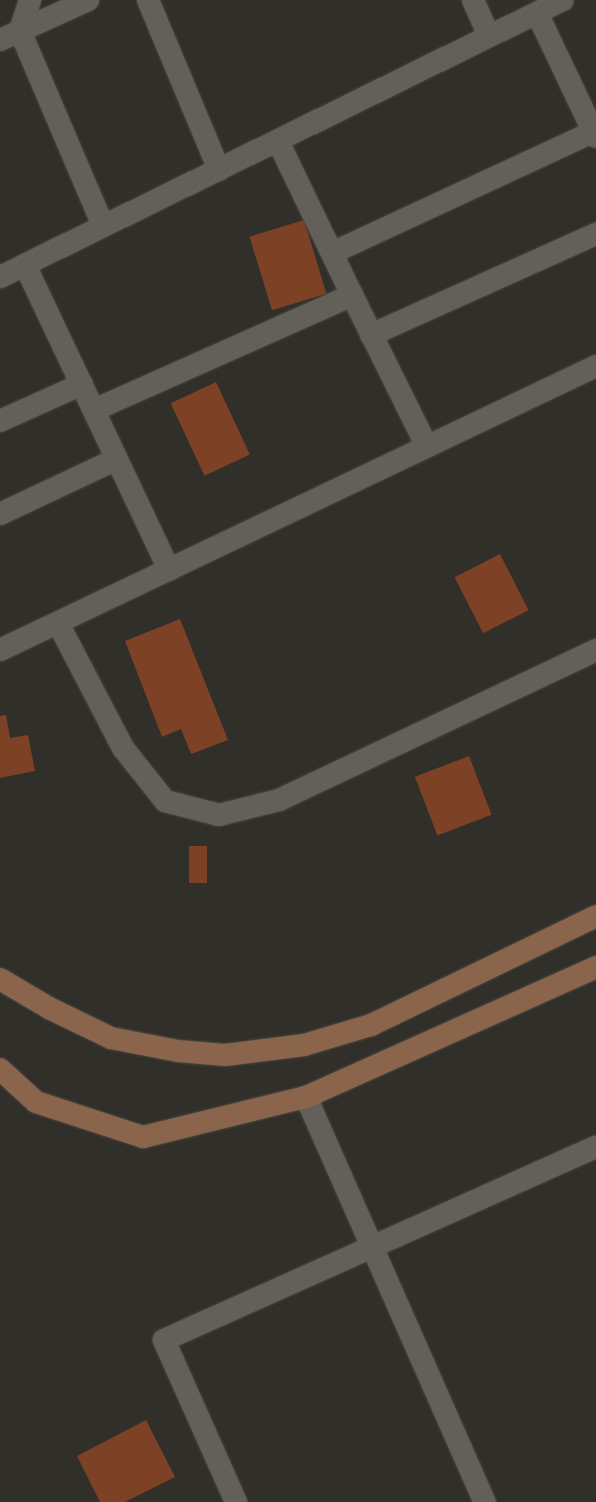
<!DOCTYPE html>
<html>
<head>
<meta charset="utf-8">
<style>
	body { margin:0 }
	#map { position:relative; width:596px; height:1502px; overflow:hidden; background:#312f29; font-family:"Public Sans",sans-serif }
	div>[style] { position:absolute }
	.building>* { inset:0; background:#7d4125; transform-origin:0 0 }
	.roads { filter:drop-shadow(0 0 1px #4c4a44) drop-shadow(0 0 1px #4c4a44) }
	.street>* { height:22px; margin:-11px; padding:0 11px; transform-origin:11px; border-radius:11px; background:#626059 }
	.secondary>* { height:22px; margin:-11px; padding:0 11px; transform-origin:11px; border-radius:11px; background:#8a654b }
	span { translate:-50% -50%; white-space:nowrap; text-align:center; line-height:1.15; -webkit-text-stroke:3.5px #27251f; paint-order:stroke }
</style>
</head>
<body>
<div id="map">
	<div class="building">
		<i style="left:304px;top:220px;width:77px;height:57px;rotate:73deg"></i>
		<i style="left:216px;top:382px;width:80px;height:50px;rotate:65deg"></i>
		<i style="left:500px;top:554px;width:63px;height:51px;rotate:63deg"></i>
		<i style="clip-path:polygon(180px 619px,228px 740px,191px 754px,181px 729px,162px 737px,125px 641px)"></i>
		<i style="clip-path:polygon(6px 715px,10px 738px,28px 735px,35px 771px,0 778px,0 716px)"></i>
		<i style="left:469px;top:756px;width:63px;height:58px;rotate:69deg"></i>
		<i style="left:189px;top:846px;width:18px;height:37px"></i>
		<i style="clip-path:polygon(146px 1420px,175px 1477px,125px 1502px,100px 1502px,77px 1456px)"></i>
	</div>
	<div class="roads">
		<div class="street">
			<i style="left:148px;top:0;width:184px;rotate:67.3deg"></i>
			<i style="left:473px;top:0;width:39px;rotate:66deg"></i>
			<i style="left:537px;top:13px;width:137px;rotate:64.6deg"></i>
			<i style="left:20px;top:31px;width:75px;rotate:-24.5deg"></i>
			<i style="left:20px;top:31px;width:33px;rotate:-72deg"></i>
			<i style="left:0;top:40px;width:22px;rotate:-24deg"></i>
			<i style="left:20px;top:31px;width:212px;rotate:66.9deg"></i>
			<i style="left:332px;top:253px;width:288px;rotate:-24.9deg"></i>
			<i style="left:25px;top:265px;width:337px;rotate:64.7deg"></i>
			<i style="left:0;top:277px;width:627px;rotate:-26.2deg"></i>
			<i style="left:352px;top:295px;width:169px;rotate:63.7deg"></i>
			<i style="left:371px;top:335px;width:247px;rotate:-24.2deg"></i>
			<i style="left:94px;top:410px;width:282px;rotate:-24deg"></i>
			<i style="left:352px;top:295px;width:171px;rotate:-115.7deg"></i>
			<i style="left:0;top:421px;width:90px;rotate:-24.3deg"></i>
			<i style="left:0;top:514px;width:129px;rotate:-25.2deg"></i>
			<i style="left:58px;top:623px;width:141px;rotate:62.5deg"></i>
			<i style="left:123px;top:748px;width:68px;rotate:51.6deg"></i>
			<i style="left:165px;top:801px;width:56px;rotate:14.5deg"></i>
			<i style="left:219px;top:815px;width:62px;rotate:-14deg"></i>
			<i style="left:279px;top:800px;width:351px;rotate:-25.3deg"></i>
			<i style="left:0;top:650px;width:660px;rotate:-25.48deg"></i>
			<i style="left:306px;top:1097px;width:443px;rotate:66.2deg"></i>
			<i style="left:236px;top:1502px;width:177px;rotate:-114deg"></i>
			<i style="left:164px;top:1340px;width:473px;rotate:-24.1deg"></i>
		</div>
		<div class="secondary">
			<i style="left:0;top:979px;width:57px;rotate:30.6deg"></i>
			<i style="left:49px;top:1008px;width:69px;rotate:25.8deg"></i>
			<i style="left:111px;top:1038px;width:68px;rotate:11deg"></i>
			<i style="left:178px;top:1051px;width:47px;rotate:4.9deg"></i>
			<i style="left:225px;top:1055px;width:80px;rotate:-7.2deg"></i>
			<i style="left:304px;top:1045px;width:70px;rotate:-16.6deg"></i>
			<i style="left:371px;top:1025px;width:250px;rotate:-25.8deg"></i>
			<i style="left:0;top:1069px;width:49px;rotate:42.5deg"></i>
			<i style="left:36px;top:1102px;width:113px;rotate:18.1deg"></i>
			<i style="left:143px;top:1137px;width:168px;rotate:-13.8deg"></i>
			<i style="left:306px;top:1097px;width:318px;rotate:-24.1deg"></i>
		</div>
	</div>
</div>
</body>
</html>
